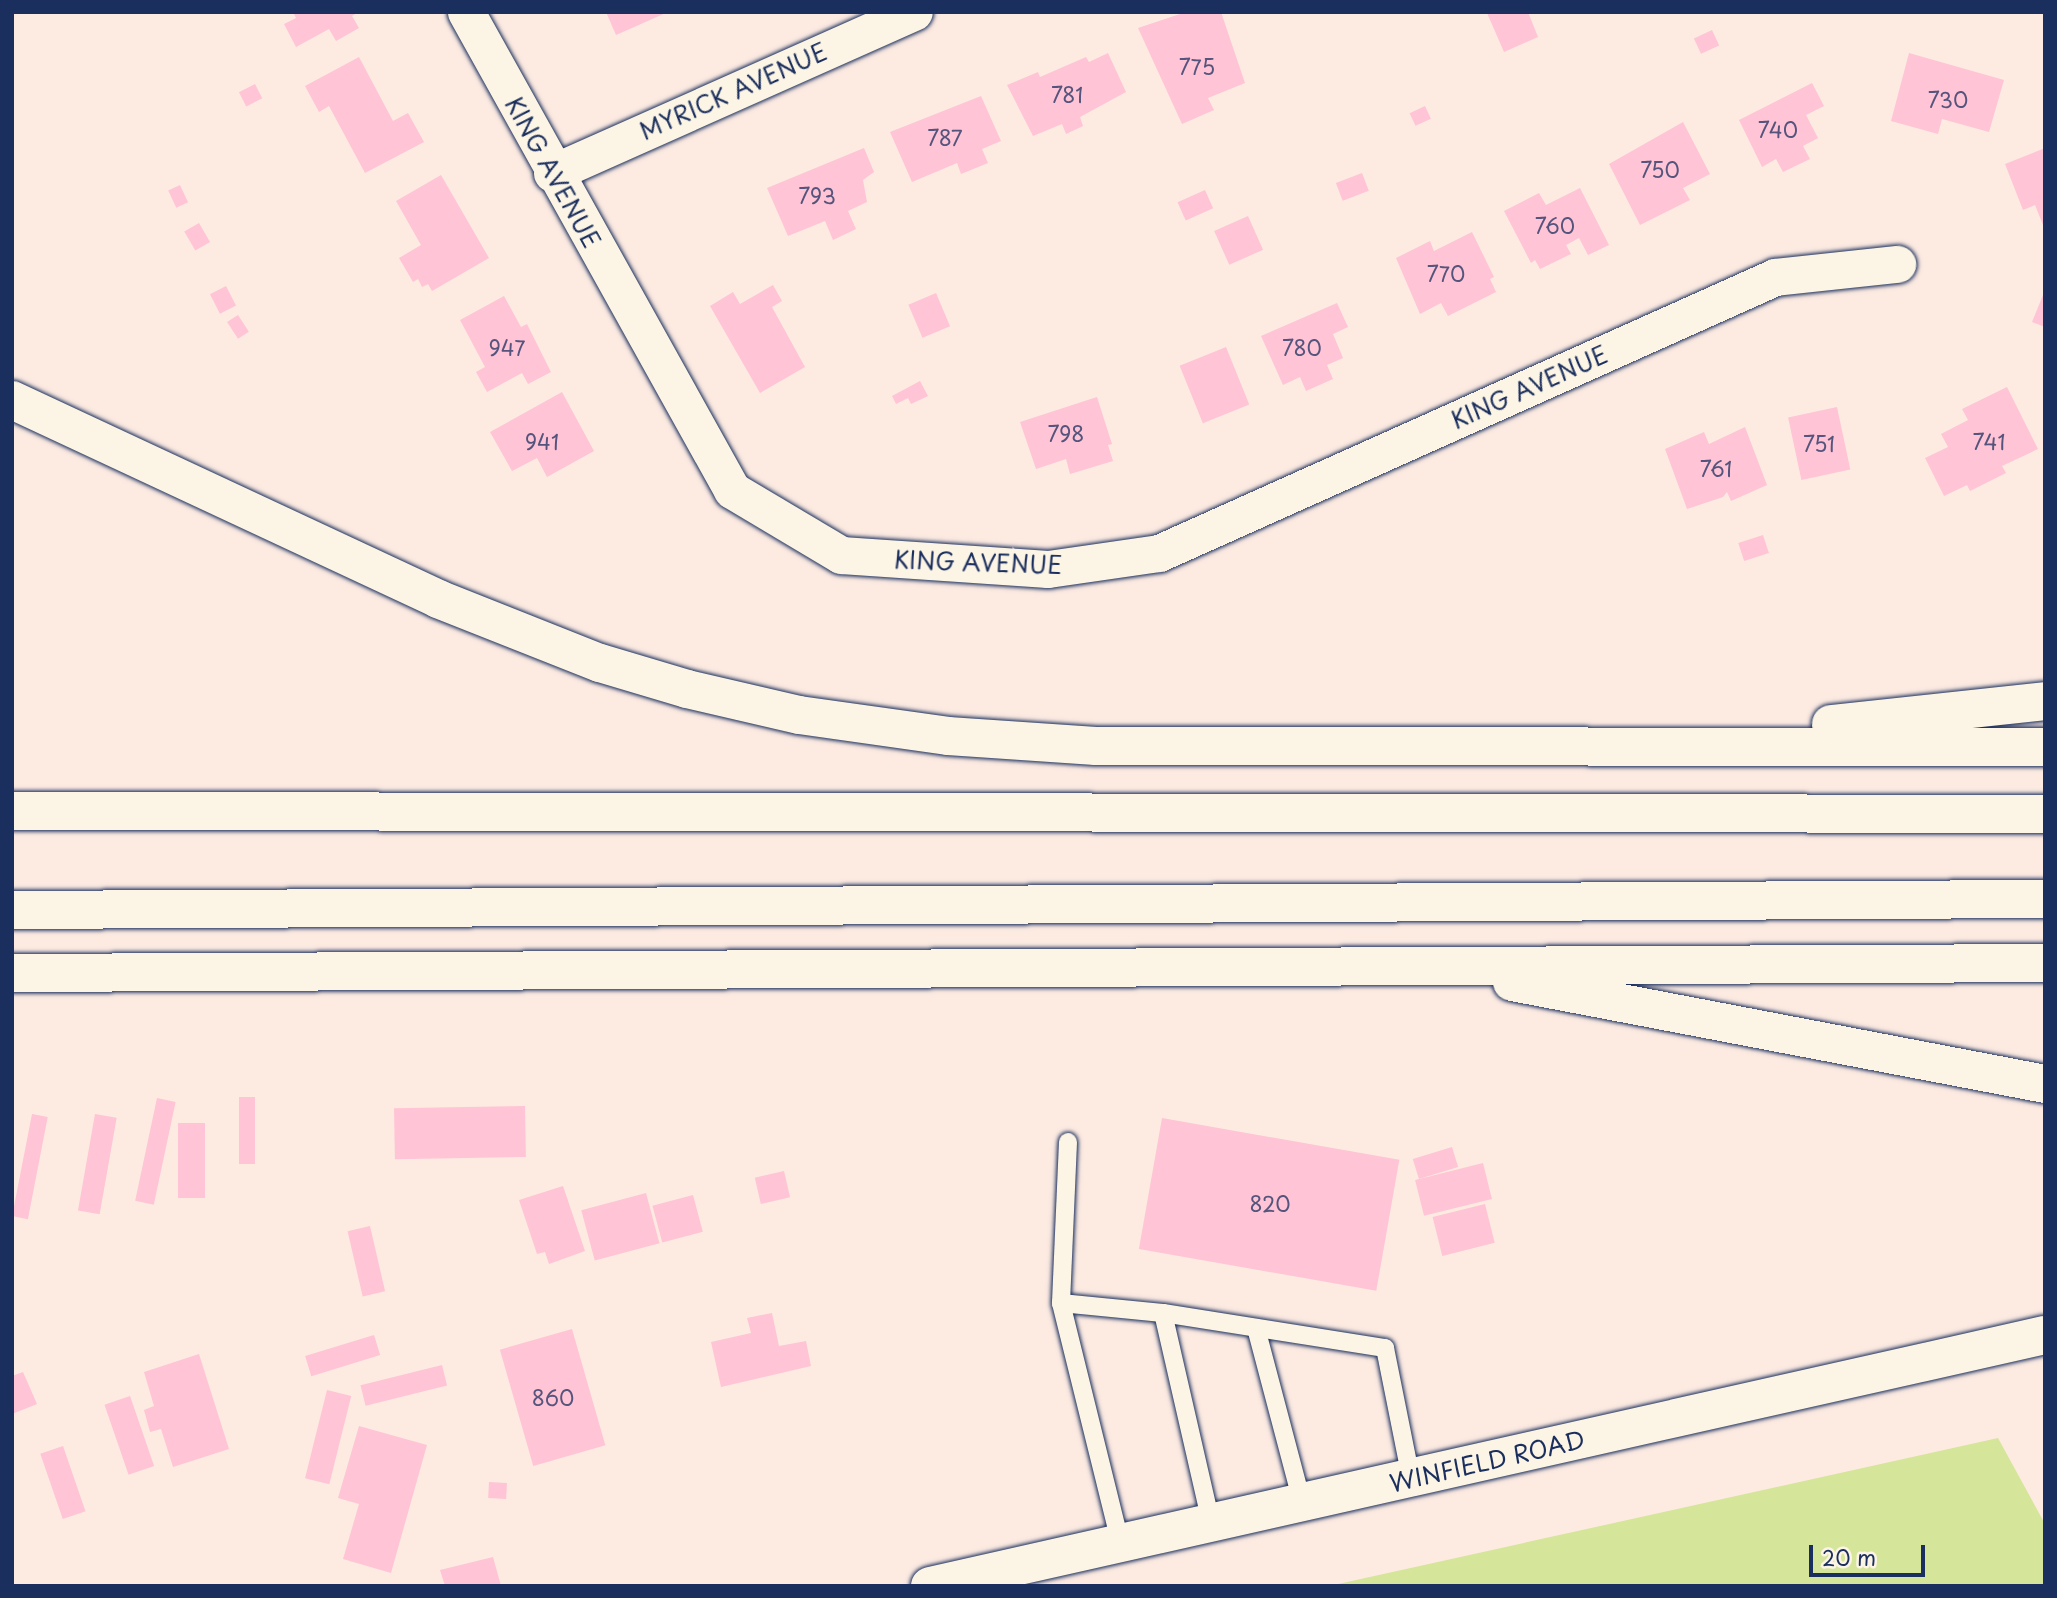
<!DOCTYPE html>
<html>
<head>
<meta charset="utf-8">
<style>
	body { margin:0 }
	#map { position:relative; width:2057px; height:1598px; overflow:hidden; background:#fdebe2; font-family:"Playpen Sans",sans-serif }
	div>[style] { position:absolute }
	.green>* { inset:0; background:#d5e69a }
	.building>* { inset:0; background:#ffc4d5; transform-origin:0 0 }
	.roads { filter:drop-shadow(0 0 2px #1b2f5e) drop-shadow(0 0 2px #1b2f5e) }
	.lane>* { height:18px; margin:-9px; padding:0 9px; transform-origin:9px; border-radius:9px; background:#fcf5e5 }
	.street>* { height:37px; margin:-18.5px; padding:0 18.5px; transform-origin:18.5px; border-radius:18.5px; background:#fcf5e5 }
	.secondary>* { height:38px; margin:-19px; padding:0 19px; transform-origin:19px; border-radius:19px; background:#fcf5e5 }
	.highway>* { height:38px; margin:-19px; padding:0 19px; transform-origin:19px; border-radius:19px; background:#fcf5e5 }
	span { translate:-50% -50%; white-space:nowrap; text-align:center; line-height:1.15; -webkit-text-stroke:6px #fcf5e5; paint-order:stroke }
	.number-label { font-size:21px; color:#54547c }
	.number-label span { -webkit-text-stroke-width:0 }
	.street-label { font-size:24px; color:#1b2f5e }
	.frame { position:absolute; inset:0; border:14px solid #1b2f5e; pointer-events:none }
	.scale { position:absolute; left:1809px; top:1545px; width:116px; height:32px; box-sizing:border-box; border:4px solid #1b2f5e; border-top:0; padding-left:9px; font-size:21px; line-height:24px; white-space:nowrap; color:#1b2f5e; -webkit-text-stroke:5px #fcf5e5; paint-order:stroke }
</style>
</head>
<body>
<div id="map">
	<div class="green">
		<i style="clip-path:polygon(1998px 1438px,2045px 1524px,2045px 1586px,1329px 1586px)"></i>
	</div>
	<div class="building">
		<i style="clip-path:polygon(293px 12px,358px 12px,352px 16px,359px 28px,336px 41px,329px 29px,296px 47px,284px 24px,296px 18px)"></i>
		<i style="clip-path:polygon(606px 12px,668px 12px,616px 35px)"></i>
		<i style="clip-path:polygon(1186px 12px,1221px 12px,1245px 83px,1208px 98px,1214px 110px,1182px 124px,1138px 28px)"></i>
		<i style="clip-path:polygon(1528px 12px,1538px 37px,1504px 52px,1487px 13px)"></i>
		<i style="left:1712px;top:30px;width:17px;height:20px;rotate:65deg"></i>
		<i style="clip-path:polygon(1108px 53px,1126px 92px,1080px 117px,1083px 126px,1066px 134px,1062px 124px,1033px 136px,1007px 85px,1038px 72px,1040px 77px,1086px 57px,1089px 62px)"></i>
		<i style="clip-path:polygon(1909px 53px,2004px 80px,1989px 132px,1942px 119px,1938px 134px,1891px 121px)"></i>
		<i style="clip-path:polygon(359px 57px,393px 121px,408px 113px,424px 142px,365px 173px,329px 106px,319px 112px,305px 86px)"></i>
		<i style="clip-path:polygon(1812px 83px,1824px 106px,1806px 115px,1818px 138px,1803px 146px,1810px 159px,1783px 172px,1776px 159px,1762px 167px,1739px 120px)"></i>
		<i style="left:255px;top:84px;width:16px;height:18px;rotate:63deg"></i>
		<i style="clip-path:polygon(981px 96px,1001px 141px,982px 149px,988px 163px,961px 174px,957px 163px,912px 182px,890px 132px)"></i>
		<i style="left:1425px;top:106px;width:14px;height:17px;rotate:65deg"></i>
		<i style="clip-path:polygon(1683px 122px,1710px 174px,1683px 188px,1690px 200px,1640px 225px,1609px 164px)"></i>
		<i style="clip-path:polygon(864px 148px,874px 172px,863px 180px,867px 202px,848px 211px,856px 229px,833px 240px,825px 221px,788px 236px,767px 188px)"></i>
		<i style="clip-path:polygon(2045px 148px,2045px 230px,2035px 205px,2023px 210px,2005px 164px)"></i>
		<i style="left:1362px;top:173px;width:19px;height:28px;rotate:69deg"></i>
		<i style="clip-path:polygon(441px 175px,489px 258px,432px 291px,428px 284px,422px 287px,418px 279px,413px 282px,399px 258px,421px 245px,396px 201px)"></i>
		<i style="left:180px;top:185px;width:19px;height:13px;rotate:65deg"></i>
		<i style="clip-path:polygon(1580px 188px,1609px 245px,1588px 255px,1579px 238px,1566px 245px,1571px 254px,1540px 269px,1535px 260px,1531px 263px,1504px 211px,1539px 193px,1546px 205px)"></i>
		<i style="left:1205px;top:190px;width:20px;height:30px;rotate:66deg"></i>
		<i style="left:1248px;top:216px;width:37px;height:37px;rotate:66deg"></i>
		<i style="left:199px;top:223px;width:22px;height:17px;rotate:60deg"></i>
		<i style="clip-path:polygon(1472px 232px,1494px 277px,1490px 279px,1496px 292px,1448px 316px,1441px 303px,1420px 314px,1396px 258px,1430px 241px,1434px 251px)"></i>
		<i style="clip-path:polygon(773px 285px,782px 301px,772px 307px,805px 367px,760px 393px,710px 306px,733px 292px,740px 304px)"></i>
		<i style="left:226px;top:286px;width:22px;height:18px;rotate:63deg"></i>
		<i style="clip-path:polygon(2045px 290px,2045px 327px,2032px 322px)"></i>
		<i style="left:936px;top:293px;width:36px;height:30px;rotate:67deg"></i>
		<i style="clip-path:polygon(504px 296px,521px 327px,527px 324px,551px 372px,528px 384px,522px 373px,487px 392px,476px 372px,485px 367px,460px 320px)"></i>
		<i style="clip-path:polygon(1337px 303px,1348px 327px,1333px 334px,1343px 358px,1327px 365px,1333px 379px,1306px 391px,1300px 377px,1283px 385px,1261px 336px)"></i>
		<i style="left:238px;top:315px;width:20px;height:13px;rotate:57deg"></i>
		<i style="left:1226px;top:347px;width:62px;height:50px;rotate:68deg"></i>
		<i style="clip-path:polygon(920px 381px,928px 396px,911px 404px,908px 398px,896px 404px,892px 396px)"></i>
		<i style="clip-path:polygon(2007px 387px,2038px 449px,2002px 466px,2006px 473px,1970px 491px,1967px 485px,1944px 496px,1925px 458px,1948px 447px,1941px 434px,1968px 420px,1962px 409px)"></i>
		<i style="clip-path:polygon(562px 392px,594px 451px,547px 477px,537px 458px,512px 471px,490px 432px)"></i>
		<i style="clip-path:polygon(1097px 397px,1112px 444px,1108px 445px,1113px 461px,1070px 474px,1066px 459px,1036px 469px,1020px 422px)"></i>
		<i style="left:1837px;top:407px;width:64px;height:50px;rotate:78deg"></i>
		<i style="clip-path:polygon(1745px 427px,1767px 485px,1731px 501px,1727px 492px,1723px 497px,1687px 509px,1665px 449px,1704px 432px,1709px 444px)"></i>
		<i style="left:1763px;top:535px;width:19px;height:26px;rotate:72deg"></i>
		<i style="left:239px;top:1097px;width:16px;height:67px"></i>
		<i style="left:157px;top:1098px;width:19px;height:105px;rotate:12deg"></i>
		<i style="left:525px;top:1106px;width:51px;height:131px;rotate:89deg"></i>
		<i style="left:32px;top:1114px;width:16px;height:104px;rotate:11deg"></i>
		<i style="left:95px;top:1114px;width:22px;height:98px;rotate:10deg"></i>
		<i style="left:1162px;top:1118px;width:241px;height:133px;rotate:10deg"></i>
		<i style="left:178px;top:1123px;width:27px;height:75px"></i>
		<i style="left:1452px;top:1147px;width:21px;height:41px;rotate:73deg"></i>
		<i style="left:1483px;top:1163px;width:37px;height:70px;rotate:76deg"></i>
		<i style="left:784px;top:1171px;width:27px;height:30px;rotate:77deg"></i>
		<i style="clip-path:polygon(563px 1186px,585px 1251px,549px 1264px,545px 1252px,537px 1254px,519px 1200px)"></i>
		<i style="left:646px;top:1193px;width:52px;height:67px;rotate:75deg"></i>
		<i style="left:693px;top:1195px;width:38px;height:42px;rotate:75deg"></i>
		<i style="left:1485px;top:1204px;width:40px;height:54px;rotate:76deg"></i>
		<i style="left:370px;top:1226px;width:67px;height:23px;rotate:77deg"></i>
		<i style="clip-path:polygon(772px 1313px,779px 1346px,806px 1341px,811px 1366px,721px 1387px,711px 1342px,751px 1333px,747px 1318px)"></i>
		<i style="left:572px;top:1329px;width:121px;height:75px;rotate:74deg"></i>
		<i style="left:374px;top:1335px;width:21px;height:72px;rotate:73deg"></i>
		<i style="clip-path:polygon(199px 1354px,229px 1449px,173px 1467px,161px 1429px,150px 1432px,144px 1410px,154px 1406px,144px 1372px)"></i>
		<i style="left:442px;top:1365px;width:21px;height:84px;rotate:76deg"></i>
		<i style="clip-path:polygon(23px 1372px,37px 1404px,12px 1414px,12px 1376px)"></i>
		<i style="left:327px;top:1390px;width:25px;height:91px;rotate:14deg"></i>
		<i style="left:130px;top:1396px;width:74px;height:27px;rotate:71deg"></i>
		<i style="clip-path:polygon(359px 1426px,427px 1445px,391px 1573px,343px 1559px,359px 1504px,338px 1498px)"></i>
		<i style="left:63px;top:1446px;width:69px;height:24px;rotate:71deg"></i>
		<i style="left:489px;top:1482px;width:18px;height:16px;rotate:3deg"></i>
		<i style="clip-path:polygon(493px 1557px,501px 1586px,445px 1586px,440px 1570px)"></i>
	</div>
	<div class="roads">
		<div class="lane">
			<i style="left:1068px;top:1142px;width:161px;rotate:92.5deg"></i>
			<i style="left:1061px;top:1303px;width:102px;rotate:5.6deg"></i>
			<i style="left:1163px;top:1313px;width:225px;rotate:9deg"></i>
			<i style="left:1385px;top:1348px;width:133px;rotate:78.7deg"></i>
			<i style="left:1061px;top:1303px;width:245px;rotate:76.1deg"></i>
			<i style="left:1163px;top:1313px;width:215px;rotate:77.1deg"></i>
			<i style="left:1256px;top:1328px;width:180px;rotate:75.2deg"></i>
		</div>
		<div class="street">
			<i style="left:466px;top:12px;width:547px;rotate:60.9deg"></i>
			<i style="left:732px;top:490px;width:127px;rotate:30.8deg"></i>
			<i style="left:841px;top:555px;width:207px;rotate:3.9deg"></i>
			<i style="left:1048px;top:569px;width:112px;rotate:-8.2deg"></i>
			<i style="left:1159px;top:553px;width:675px;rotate:-24.13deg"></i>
			<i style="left:1775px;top:277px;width:123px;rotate:-6.1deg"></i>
			<i style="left:552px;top:173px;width:396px;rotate:-24deg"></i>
		</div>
		<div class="secondary">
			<i style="left:930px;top:1586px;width:1143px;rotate:-12.69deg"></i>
		</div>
		<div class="highway">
			<i style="left:12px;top:400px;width:470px;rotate:25deg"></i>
			<i style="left:438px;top:599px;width:174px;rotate:21.6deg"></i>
			<i style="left:600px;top:663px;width:91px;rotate:16.6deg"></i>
			<i style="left:687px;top:689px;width:115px;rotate:13.1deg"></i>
			<i style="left:799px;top:715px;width:150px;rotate:8deg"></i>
			<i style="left:948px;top:736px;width:148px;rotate:3.9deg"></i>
			<i style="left:1096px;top:746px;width:949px;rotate:0.06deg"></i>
			<i style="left:1831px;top:724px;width:215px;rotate:-6.1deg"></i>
			<i style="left:12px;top:811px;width:2033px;rotate:0.08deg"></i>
			<i style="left:12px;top:910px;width:2033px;rotate:-0.31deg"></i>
			<i style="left:12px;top:973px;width:2033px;rotate:-0.28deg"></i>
			<i style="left:1512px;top:982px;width:543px;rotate:10.83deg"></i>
		</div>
	</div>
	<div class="number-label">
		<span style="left:1197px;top:66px">775</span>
		<span style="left:1067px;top:94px">781</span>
		<span style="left:1948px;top:99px">730</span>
		<span style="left:1778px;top:129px">740</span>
		<span style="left:945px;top:137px">787</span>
		<span style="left:1660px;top:169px">750</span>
		<span style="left:817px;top:195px">793</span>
		<span style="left:1555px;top:225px">760</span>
		<span style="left:1446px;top:273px">770</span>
		<span style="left:507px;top:347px">947</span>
		<span style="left:1302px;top:347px">780</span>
		<span style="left:1066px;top:433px">798</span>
		<span style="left:542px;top:441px">941</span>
		<span style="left:1989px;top:441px">741</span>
		<span style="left:1819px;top:443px">751</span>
		<span style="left:1716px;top:468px">761</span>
		<span style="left:1270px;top:1203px">820</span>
		<span style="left:553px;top:1397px">860</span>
	</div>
	<div class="street-label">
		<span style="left:733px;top:91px;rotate:-24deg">MYRICK AVENUE</span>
		<span style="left:553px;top:172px;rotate:61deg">KING AVENUE</span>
		<span style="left:1529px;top:387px;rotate:-24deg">KING AVENUE</span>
		<span style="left:978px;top:562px;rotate:2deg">KING AVENUE</span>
		<span style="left:1487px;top:1461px;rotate:-13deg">WINFIELD ROAD</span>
	</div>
	<div class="frame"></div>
	<div class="scale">20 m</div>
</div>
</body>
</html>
